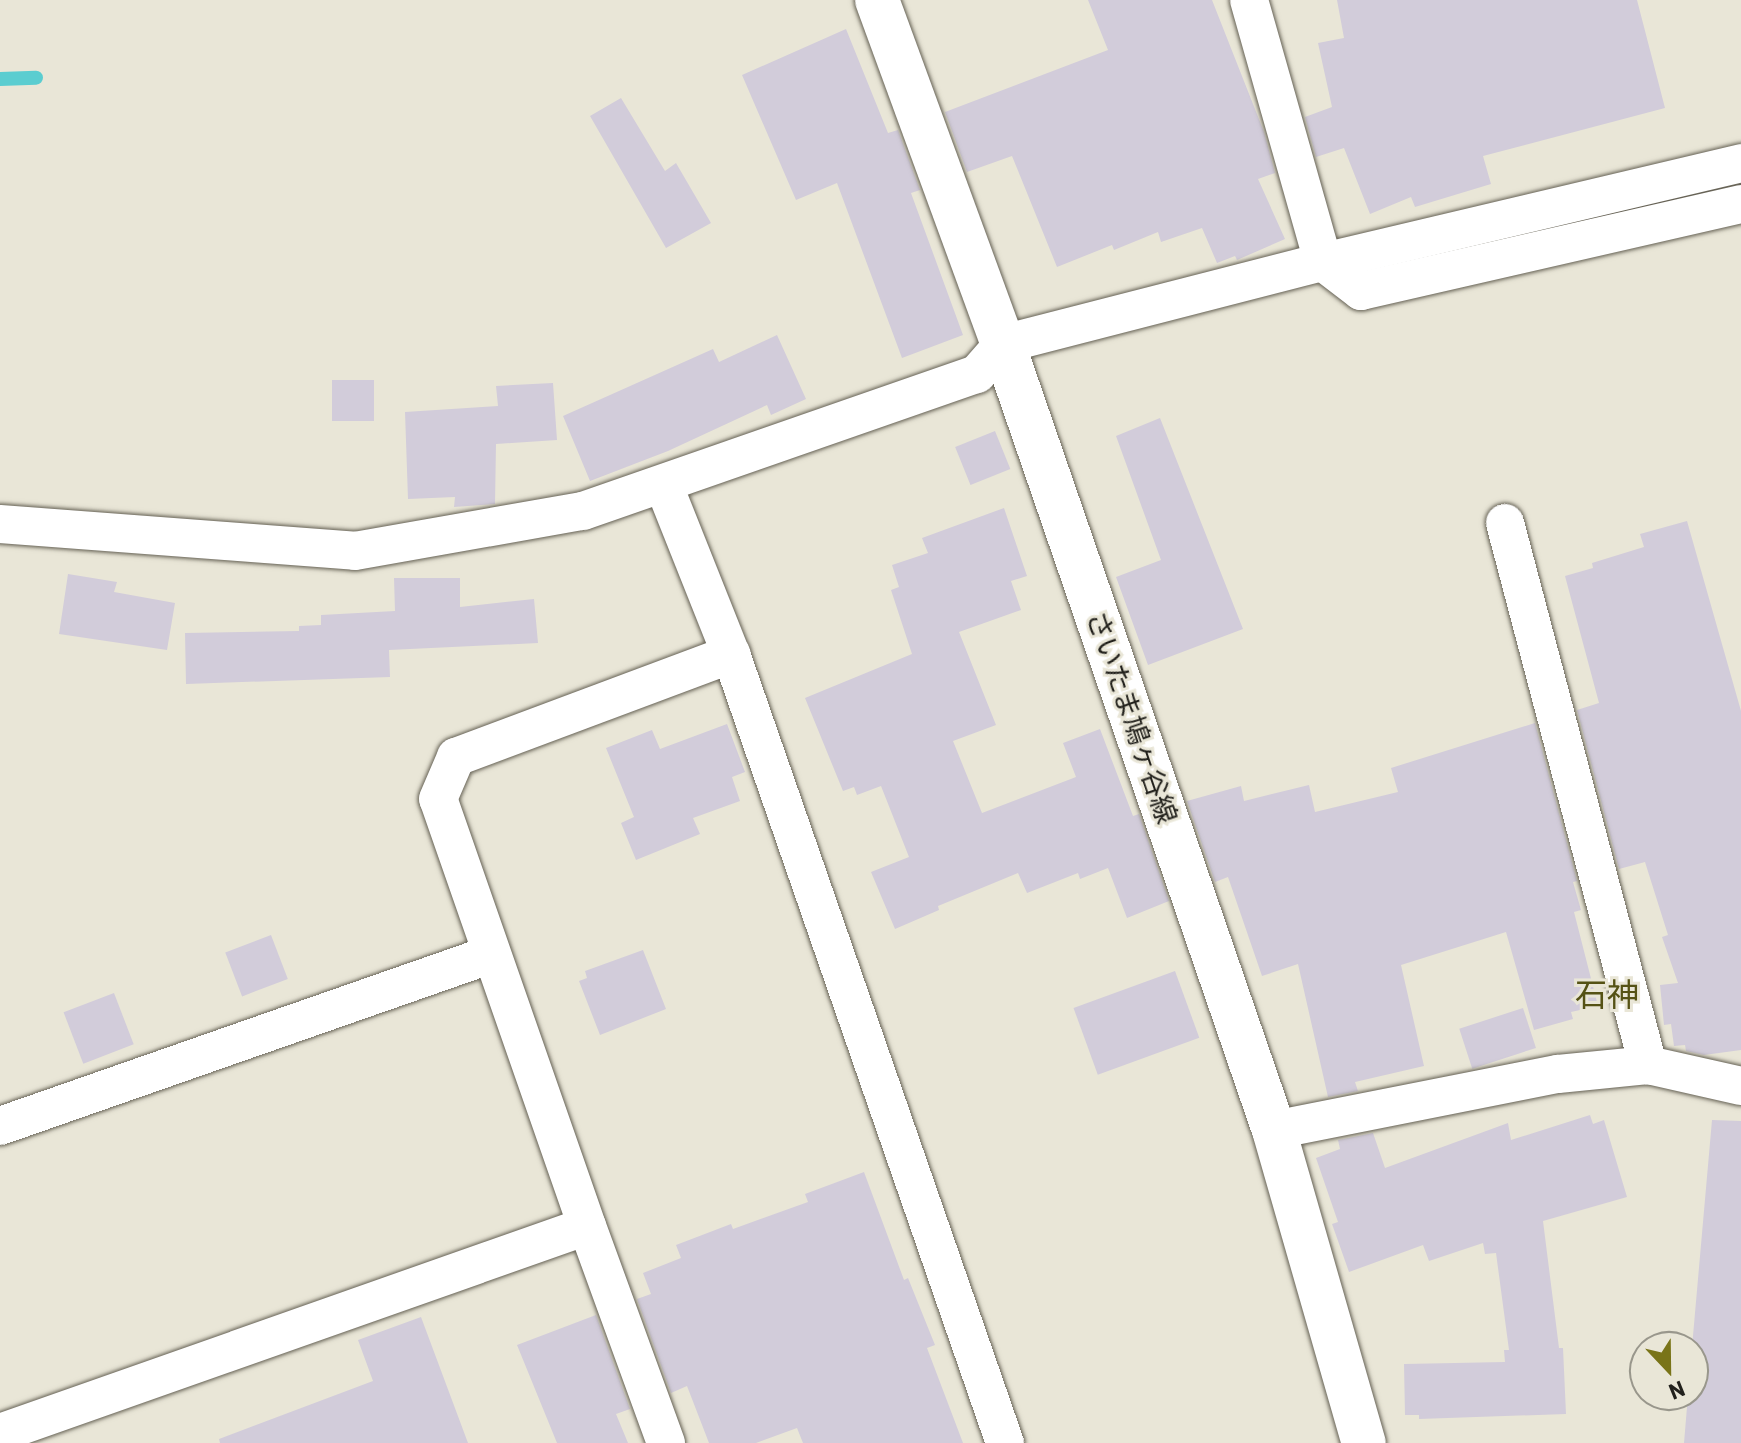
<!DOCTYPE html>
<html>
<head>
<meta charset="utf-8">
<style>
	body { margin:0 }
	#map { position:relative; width:1741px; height:1443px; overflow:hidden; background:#e9e6d7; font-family:Barlow,"Noto Sans JP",sans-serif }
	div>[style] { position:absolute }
	.stream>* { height:14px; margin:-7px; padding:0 7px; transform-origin:7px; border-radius:7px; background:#5bcdd0 }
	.building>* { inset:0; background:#d2ccda; transform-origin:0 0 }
	.roads { filter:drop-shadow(0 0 2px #656154) drop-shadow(0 0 2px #656154) }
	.street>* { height:38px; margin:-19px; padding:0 19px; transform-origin:19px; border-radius:19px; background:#fff }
	.secondary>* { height:44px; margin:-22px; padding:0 22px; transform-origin:22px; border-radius:22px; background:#fff }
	span { translate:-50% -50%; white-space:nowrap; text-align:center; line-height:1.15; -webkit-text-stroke:6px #e9e6d7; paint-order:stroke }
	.street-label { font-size:28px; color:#22211c }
	.quarter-label { font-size:32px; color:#555215 }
	.north { position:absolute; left:1629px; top:1331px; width:80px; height:80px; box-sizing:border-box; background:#e9e6d7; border:2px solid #99978c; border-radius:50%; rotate:158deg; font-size:22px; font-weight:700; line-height:32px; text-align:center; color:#22211c }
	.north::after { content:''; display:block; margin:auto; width:28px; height:36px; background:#797418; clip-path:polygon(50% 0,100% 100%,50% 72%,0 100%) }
</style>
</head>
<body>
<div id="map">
	<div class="stream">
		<i style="left:0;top:79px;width:36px;rotate:-2deg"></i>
	</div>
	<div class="building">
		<i style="clip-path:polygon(1088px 0,1212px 0,1264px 132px,1275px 173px,1258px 179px,1285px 239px,1237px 260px,1235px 256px,1217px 263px,1202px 228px,1161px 242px,1158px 232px,1114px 250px,1112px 245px,1057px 267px,1012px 156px,967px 172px,945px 112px,1108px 50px)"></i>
		<i style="clip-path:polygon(1337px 0,1637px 0,1665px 108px,1483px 156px,1491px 184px,1415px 207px,1411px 197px,1370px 214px,1344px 148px,1316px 157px,1305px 117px,1332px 107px,1318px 43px,1344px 38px)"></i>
		<i style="clip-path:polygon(846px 29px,888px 133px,898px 130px,920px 190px,911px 193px,963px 335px,902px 358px,837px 183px,796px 200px,742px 75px)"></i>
		<i style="clip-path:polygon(621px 98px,665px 171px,676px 163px,711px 223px,666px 248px,590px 116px)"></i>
		<i style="clip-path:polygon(777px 335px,806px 399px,771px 415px,767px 405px,668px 451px,590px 481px,563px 416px,713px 349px,719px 362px)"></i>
		<i style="left:374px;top:380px;width:41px;height:42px;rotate:90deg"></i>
		<i style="clip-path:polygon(553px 383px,557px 440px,496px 444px,495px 504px,454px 507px,455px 497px,408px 499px,405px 412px,498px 406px,496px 386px)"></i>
		<i style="clip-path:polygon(1160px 418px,1243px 629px,1148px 665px,1116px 577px,1161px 560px,1116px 436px)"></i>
		<i style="left:995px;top:431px;width:41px;height:43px;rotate:68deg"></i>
		<i style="clip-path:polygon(1004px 508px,1027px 576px,1011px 581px,1021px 610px,959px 632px,996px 725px,953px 741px,982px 813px,1076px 777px,1063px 743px,1100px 729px,1133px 816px,1139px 814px,1169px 901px,1127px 918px,1108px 868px,1080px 879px,1078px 873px,1027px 893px,1018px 873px,938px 906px,939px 910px,895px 929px,871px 872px,909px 857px,881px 786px,857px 795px,854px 787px,843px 791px,805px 698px,912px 654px,891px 590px,899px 587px,892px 565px,928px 553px,922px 538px)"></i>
		<i style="clip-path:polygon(1687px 521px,1741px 711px,1741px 1050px,1704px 1055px,1686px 1051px,1685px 1045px,1674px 1046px,1671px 1024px,1664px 1025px,1660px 985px,1678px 983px,1662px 937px,1668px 935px,1645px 862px,1619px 869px,1577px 710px,1599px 703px,1565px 576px,1593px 568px,1592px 563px,1644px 547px,1640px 534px)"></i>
		<i style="clip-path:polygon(68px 574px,117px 582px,114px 592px,175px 603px,167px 650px,59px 634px)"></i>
		<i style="clip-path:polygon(394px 578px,460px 578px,460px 607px,534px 599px,538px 643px,389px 650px,390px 677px,186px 684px,185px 633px,299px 631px,299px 626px,321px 625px,321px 615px,395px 611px)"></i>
		<i style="clip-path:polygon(1535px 723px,1577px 881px,1573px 882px,1581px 910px,1574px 912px,1598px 1006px,1571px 1012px,1573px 1019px,1534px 1030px,1506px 932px,1401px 965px,1424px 1066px,1355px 1082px,1358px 1091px,1328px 1097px,1298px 964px,1262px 976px,1228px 877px,1215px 882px,1187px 801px,1241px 786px,1244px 801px,1309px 785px,1315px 812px,1398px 792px,1391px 768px)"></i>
		<i style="clip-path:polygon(727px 724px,745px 772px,732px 777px,740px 801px,693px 818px,700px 834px,636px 860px,621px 823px,634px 817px,606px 748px,652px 730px,660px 749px)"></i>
		<i style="left:271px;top:935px;width:47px;height:49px;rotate:69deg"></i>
		<i style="clip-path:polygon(643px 950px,666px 1009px,600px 1035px,579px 981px,587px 978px,585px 971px)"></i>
		<i style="left:1175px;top:971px;width:71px;height:108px;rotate:70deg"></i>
		<i style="left:114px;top:993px;width:55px;height:54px;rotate:69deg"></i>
		<i style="left:1523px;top:1008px;width:42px;height:67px;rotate:72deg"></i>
		<i style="clip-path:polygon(1590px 1115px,1593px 1124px,1604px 1120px,1627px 1197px,1543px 1221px,1559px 1348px,1563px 1348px,1566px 1414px,1419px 1419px,1419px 1415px,1405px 1415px,1404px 1364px,1505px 1362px,1504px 1350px,1509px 1350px,1496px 1253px,1485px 1254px,1483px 1243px,1429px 1261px,1423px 1245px,1349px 1272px,1332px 1224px,1338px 1222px,1316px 1158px,1340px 1149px,1338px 1140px,1373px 1133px,1385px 1168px,1508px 1123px,1511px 1140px)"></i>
		<i style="clip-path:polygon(1712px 1120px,1741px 1121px,1741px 1443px,1684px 1443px,1688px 1395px,1693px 1395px,1692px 1347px)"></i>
		<i style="clip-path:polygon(864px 1172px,904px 1280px,908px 1278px,935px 1345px,927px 1348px,963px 1443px,803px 1443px,797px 1428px,756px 1443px,709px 1443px,687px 1386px,671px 1393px,637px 1299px,651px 1294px,643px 1273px,681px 1258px,676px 1245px,731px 1224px,733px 1229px,808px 1202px,805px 1194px)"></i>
		<i style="clip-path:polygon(596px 1315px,630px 1409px,616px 1414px,628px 1443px,557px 1443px,517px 1345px)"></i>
		<i style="clip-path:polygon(421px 1317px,468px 1443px,220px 1443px,219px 1439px,373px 1381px,358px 1340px)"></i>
	</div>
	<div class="roads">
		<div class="street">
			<i style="left:1249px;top:0;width:272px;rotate:74.2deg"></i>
			<i style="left:1323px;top:262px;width:48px;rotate:37.3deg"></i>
			<i style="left:1361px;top:291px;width:390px;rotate:-12.9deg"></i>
			<i style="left:664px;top:486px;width:181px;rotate:68.3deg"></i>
			<i style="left:731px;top:654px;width:835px;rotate:70.85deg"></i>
			<i style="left:1505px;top:523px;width:561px;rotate:75.22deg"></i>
			<i style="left:0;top:524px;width:356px;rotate:4.3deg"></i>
			<i style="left:355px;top:551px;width:231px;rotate:-10deg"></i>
			<i style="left:583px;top:511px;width:417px;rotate:-19.2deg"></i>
			<i style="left:977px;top:374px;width:40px;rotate:-49deg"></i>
			<i style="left:1003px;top:344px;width:330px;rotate:-14.4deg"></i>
			<i style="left:1323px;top:262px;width:430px;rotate:-13.3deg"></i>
			<i style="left:0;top:1126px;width:521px;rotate:-19.27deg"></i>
			<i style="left:1274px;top:1130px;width:289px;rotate:-11.2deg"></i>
			<i style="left:1558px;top:1074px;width:90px;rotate:-5.7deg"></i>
			<i style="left:1648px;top:1065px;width:95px;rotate:12.7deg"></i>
			<i style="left:587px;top:1226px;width:452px;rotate:-109.2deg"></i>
			<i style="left:438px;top:799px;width:46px;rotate:-66.8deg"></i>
			<i style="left:456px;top:757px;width:294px;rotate:-20.5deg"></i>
			<i style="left:0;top:1433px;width:622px;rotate:-19.42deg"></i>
			<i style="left:587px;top:1226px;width:231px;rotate:70deg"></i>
		</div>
		<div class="secondary">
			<i style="left:877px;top:0;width:366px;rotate:69.9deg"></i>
			<i style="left:1003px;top:344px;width:831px;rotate:70.98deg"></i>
			<i style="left:1274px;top:1130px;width:326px;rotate:74deg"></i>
		</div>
	</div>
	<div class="street-label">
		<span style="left:1133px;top:717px;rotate:71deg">さいたま鳩ヶ谷線</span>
	</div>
	<div class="quarter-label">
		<span style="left:1607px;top:993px">石神</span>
	</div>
	<div class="north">N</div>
</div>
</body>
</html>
